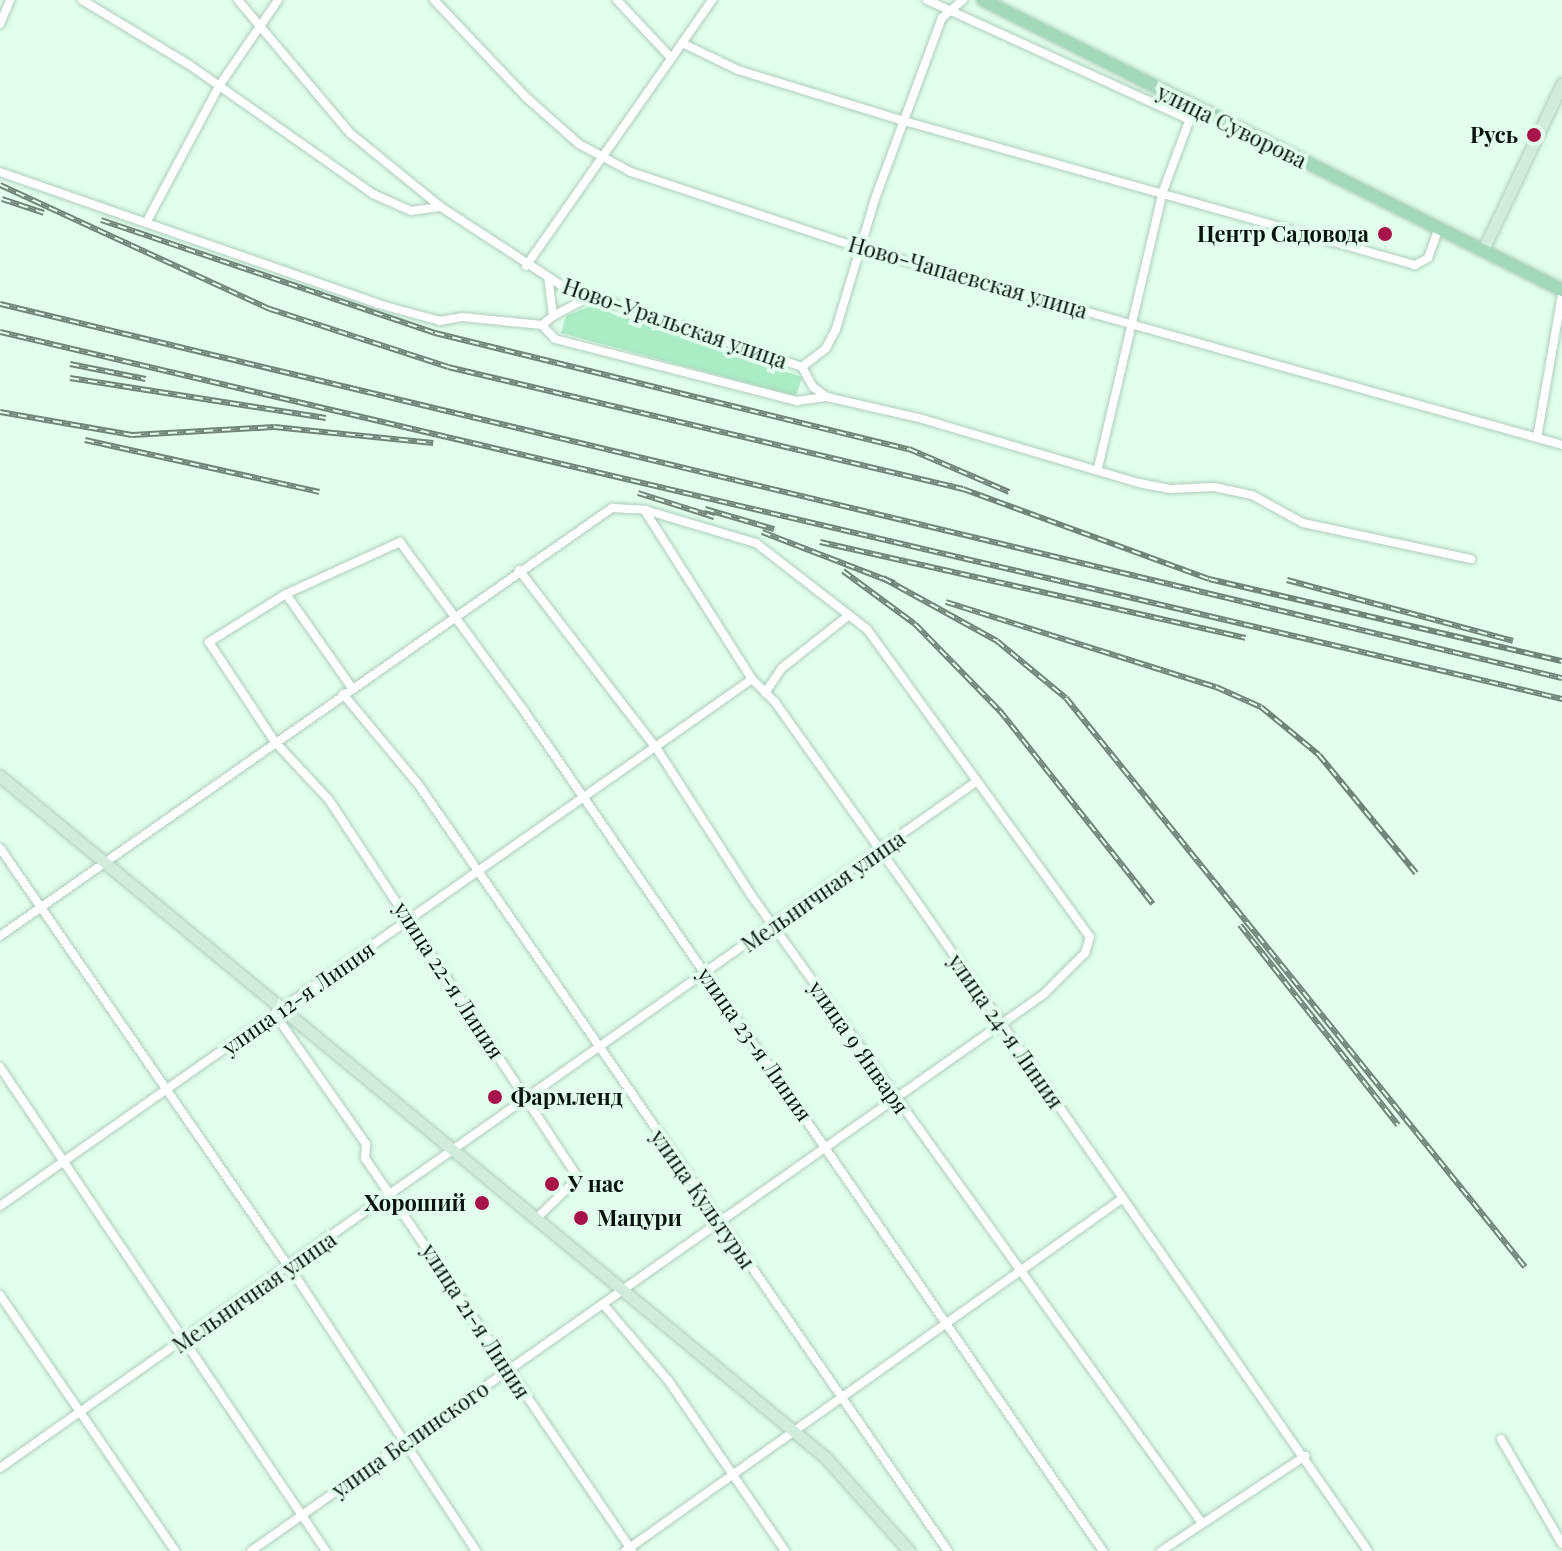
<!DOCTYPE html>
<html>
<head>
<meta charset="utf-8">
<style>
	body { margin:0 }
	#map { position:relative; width:1562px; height:1551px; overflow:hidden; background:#e1ffec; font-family:"Playfair Display",serif }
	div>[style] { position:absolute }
	.green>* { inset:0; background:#aaecc4 }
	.roads { filter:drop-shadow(0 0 2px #b0cdbb) drop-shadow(0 0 2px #b0cdbb) }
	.street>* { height:8px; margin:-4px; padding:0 4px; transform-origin:4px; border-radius:4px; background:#fff }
	.secondary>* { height:11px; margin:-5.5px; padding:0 5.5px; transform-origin:5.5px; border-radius:5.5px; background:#d1ecdd }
	.primary>* { height:12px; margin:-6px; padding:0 6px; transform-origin:6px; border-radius:6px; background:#a4d8bb }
	.rail>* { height:6px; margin-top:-3px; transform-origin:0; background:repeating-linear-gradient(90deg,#e1ffec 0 9px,#708478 0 18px); box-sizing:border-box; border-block:2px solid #708478 }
	.dots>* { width:22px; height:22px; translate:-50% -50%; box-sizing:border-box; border:4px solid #e1ffec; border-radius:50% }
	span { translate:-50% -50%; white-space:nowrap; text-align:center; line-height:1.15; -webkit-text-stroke:8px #e1ffec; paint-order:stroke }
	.street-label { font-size:22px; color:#09140e }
	.poi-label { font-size:22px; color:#09140e; font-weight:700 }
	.right { translate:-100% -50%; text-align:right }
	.left { translate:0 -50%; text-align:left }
</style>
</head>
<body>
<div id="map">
	<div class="green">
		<i style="clip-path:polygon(591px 306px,802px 377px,796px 396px,561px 333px,566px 316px)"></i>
	</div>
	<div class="roads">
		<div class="street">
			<i style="left:82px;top:0;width:127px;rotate:31.2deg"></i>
			<i style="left:191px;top:66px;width:223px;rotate:35.1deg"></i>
			<i style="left:373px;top:194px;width:42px;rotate:24.1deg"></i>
			<i style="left:411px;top:211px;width:30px;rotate:-8deg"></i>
			<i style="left:238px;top:0;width:174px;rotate:49.9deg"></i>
			<i style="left:350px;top:133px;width:117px;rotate:39.1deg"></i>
			<i style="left:441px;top:207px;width:145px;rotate:33.1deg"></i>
			<i style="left:562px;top:286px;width:253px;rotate:18.6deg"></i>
			<i style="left:802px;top:367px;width:23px;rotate:61deg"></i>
			<i style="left:813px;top:387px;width:17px;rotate:36deg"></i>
			<i style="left:827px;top:397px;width:94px;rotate:12.9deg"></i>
			<i style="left:919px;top:418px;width:229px;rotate:16.5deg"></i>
			<i style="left:1139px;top:483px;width:33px;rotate:11deg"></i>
			<i style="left:1171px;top:489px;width:43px;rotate:-2.7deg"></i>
			<i style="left:1214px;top:487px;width:39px;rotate:12deg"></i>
			<i style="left:1252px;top:495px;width:58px;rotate:28.8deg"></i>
			<i style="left:1303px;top:523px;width:172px;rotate:12.1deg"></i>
			<i style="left:434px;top:0;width:135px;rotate:46.5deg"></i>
			<i style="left:527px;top:98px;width:69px;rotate:41.5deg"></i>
			<i style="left:579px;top:144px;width:59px;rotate:28.3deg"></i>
			<i style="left:631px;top:172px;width:244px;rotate:18.4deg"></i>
			<i style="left:863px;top:249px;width:726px;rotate:15.66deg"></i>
			<i style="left:617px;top:0;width:79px;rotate:47deg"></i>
			<i style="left:927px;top:0;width:289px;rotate:24.5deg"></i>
			<i style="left:0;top:24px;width:26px;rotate:-67deg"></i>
			<i style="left:682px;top:43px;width:62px;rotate:25.7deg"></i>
			<i style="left:738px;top:70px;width:174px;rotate:17.1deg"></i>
			<i style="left:904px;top:121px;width:531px;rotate:15.74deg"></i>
			<i style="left:1415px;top:265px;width:15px;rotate:-28deg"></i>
			<i style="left:1428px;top:258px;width:33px;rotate:-70deg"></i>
			<i style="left:0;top:172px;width:400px;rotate:19.2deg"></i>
			<i style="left:378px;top:304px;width:64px;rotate:15.3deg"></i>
			<i style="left:440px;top:321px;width:22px;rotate:-10deg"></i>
			<i style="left:462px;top:317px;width:80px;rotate:5.7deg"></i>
			<i style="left:542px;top:325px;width:14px;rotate:-39deg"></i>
			<i style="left:553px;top:316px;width:38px;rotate:-97deg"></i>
			<i style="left:147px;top:221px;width:153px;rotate:-61.9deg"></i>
			<i style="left:219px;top:86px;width:104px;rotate:-55.5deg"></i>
			<i style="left:526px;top:266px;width:325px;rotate:-55deg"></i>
			<i style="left:553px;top:316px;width:43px;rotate:-27.8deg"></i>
			<i style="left:542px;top:325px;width:19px;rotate:47deg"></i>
			<i style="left:555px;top:339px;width:250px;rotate:14.4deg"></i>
			<i style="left:797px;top:401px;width:30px;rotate:-8deg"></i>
			<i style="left:802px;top:367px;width:31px;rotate:-38deg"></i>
			<i style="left:826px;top:348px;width:21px;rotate:-62deg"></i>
			<i style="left:836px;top:329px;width:139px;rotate:-73.3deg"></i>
			<i style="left:876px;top:196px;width:190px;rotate:-69.7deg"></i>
			<i style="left:942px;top:18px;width:28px;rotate:-41deg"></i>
			<i style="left:1537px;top:438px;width:145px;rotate:-80.1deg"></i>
			<i style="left:1098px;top:468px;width:285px;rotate:-76.8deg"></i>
			<i style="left:1163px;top:191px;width:89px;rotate:-69.5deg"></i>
			<i style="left:645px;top:511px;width:199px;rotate:57.5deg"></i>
			<i style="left:752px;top:679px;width:33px;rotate:45deg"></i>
			<i style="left:775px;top:702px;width:245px;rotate:54.6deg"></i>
			<i style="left:917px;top:902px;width:790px;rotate:55.2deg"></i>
			<i style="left:519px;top:570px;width:226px;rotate:52.4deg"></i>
			<i style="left:657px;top:749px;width:174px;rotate:57.2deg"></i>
			<i style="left:751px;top:895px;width:773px;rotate:54.32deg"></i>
			<i style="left:286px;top:594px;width:91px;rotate:148.1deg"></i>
			<i style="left:209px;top:642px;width:120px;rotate:56.6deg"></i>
			<i style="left:275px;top:742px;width:79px;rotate:47deg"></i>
			<i style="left:329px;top:800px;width:453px;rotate:56.6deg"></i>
			<i style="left:578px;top:1178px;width:59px;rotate:135.7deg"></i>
			<i style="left:352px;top:688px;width:115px;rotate:-125.1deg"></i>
			<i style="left:286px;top:594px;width:125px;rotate:-24.5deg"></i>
			<i style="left:400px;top:542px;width:206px;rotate:53.7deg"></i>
			<i style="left:522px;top:708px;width:1024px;rotate:55.43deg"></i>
			<i style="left:765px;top:693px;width:30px;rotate:-56deg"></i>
			<i style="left:782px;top:668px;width:85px;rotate:-38.3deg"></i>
			<i style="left:343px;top:694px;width:117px;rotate:50.2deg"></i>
			<i style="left:418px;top:784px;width:932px;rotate:55.36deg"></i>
			<i style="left:0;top:848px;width:532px;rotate:55.41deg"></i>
			<i style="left:302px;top:1286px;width:317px;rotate:56.7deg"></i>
			<i style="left:0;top:936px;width:747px;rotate:-34.97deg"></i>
			<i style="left:612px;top:508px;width:33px;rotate:3deg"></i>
			<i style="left:645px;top:510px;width:116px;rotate:16.6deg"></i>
			<i style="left:756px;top:543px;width:140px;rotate:37.8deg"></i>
			<i style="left:867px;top:629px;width:380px;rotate:54.1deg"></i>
			<i style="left:1090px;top:937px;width:17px;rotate:107deg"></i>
			<i style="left:1085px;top:953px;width:58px;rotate:135deg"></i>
			<i style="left:1044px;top:994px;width:969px;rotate:144.92deg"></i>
			<i style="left:281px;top:1009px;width:14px;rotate:90deg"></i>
			<i style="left:281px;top:1023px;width:148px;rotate:54.9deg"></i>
			<i style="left:366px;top:1144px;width:14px;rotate:94deg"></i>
			<i style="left:365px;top:1158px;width:475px;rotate:55.8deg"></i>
			<i style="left:0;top:1067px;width:584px;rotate:56.04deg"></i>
			<i style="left:0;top:1206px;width:918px;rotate:-35.02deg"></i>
			<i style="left:0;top:1295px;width:310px;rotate:55.6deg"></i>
			<i style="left:603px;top:1304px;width:100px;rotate:49.5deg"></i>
			<i style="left:668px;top:1380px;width:207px;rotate:55.6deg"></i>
			<i style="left:1501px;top:1439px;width:121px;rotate:59.8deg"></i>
			<i style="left:0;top:1468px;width:1194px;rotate:-35.11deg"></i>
			<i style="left:625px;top:1551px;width:610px;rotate:-35.33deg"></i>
			<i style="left:1161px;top:1551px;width:173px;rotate:-33.4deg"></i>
		</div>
		<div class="secondary">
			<i style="left:1483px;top:250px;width:184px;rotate:-64.6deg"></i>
			<i style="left:0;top:776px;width:1070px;rotate:39.54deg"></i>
			<i style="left:825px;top:1457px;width:126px;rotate:48.2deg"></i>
		</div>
		<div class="primary">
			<i style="left:983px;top:0;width:648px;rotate:26.6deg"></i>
		</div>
	</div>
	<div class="rail">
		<i style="left:0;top:185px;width:297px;rotate:24.7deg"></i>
		<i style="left:270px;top:309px;width:187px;rotate:18deg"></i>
		<i style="left:448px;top:367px;width:529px;rotate:13.33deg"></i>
		<i style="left:963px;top:489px;width:262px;rotate:20.1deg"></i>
		<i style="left:1209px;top:579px;width:362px;rotate:13.1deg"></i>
		<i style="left:2px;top:199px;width:44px;rotate:18.4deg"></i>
		<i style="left:101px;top:220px;width:353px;rotate:18.7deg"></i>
		<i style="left:435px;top:333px;width:488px;rotate:13.8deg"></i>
		<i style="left:909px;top:449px;width:109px;rotate:23.3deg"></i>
		<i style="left:0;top:304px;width:1606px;rotate:13.47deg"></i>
		<i style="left:0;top:332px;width:1605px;rotate:13.22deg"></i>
		<i style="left:70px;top:364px;width:77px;rotate:11.2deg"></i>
		<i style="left:70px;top:378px;width:259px;rotate:8.9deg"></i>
		<i style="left:0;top:412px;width:134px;rotate:9.9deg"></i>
		<i style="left:132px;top:435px;width:142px;rotate:-3.2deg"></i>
		<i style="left:274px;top:427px;width:160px;rotate:5.7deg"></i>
		<i style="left:85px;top:440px;width:240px;rotate:12.5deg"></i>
		<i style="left:638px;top:493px;width:80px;rotate:17.5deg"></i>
		<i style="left:705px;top:509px;width:72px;rotate:16.2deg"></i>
		<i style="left:762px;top:532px;width:142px;rotate:21.1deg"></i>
		<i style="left:820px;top:542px;width:436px;rotate:12.7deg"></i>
		<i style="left:843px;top:571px;width:89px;rotate:36.4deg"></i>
		<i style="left:915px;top:624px;width:122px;rotate:45.7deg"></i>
		<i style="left:1000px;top:711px;width:246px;rotate:51.6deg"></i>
		<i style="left:883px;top:578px;width:130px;rotate:28.9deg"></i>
		<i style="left:997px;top:641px;width:89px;rotate:39.6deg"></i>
		<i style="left:1066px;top:698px;width:731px;rotate:51.11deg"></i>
		<i style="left:1287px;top:580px;width:234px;rotate:15.1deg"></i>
		<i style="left:946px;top:602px;width:283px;rotate:17.5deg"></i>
		<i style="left:1216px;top:687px;width:49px;rotate:24deg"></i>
		<i style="left:1261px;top:707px;width:75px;rotate:39.6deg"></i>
		<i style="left:1319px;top:755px;width:153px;rotate:50.6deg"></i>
		<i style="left:1240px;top:925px;width:255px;rotate:51.7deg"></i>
	</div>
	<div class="dots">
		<i style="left:1534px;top:135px;background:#a8144a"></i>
		<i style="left:1385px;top:234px;background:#a8144a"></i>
		<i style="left:495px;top:1097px;background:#a8144a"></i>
		<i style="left:552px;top:1184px;background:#a8144a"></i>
		<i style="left:482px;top:1203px;background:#a8144a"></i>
		<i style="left:581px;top:1218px;background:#a8144a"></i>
	</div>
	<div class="street-label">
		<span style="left:1232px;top:126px;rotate:26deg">улица Суворова</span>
		<span style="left:968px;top:277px;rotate:16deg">Ново-Чапаевская улица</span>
		<span style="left:675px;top:323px;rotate:19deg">Ново-Уральская улица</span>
		<span style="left:823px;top:891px;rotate:-35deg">Мельничная улица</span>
		<span style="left:449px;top:980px;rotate:57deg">улица 22-я Линия</span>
		<span style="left:298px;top:998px;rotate:-35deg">улица 12-я Линия</span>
		<span style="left:1006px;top:1031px;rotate:55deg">улица 24-я Линия</span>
		<span style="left:755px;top:1044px;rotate:55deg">улица 23-я Линия</span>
		<span style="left:859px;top:1047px;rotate:55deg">улица 9 Января</span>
		<span style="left:703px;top:1199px;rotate:55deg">улица Культуры</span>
		<span style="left:254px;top:1292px;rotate:-35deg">Мельничная улица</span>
		<span style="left:476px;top:1321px;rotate:57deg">улица 21-я Линия</span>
		<span style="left:410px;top:1439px;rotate:-35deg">улица Белинского</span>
	</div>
	<div class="poi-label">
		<span class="right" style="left:1518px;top:135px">Русь</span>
		<span class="right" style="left:1369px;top:234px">Центр Садовода</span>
		<span class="left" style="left:511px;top:1097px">Фармленд</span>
		<span class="left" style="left:568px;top:1184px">У нас</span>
		<span class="right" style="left:466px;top:1203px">Хороший</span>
		<span class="left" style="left:597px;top:1218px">Мацури</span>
	</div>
</div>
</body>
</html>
